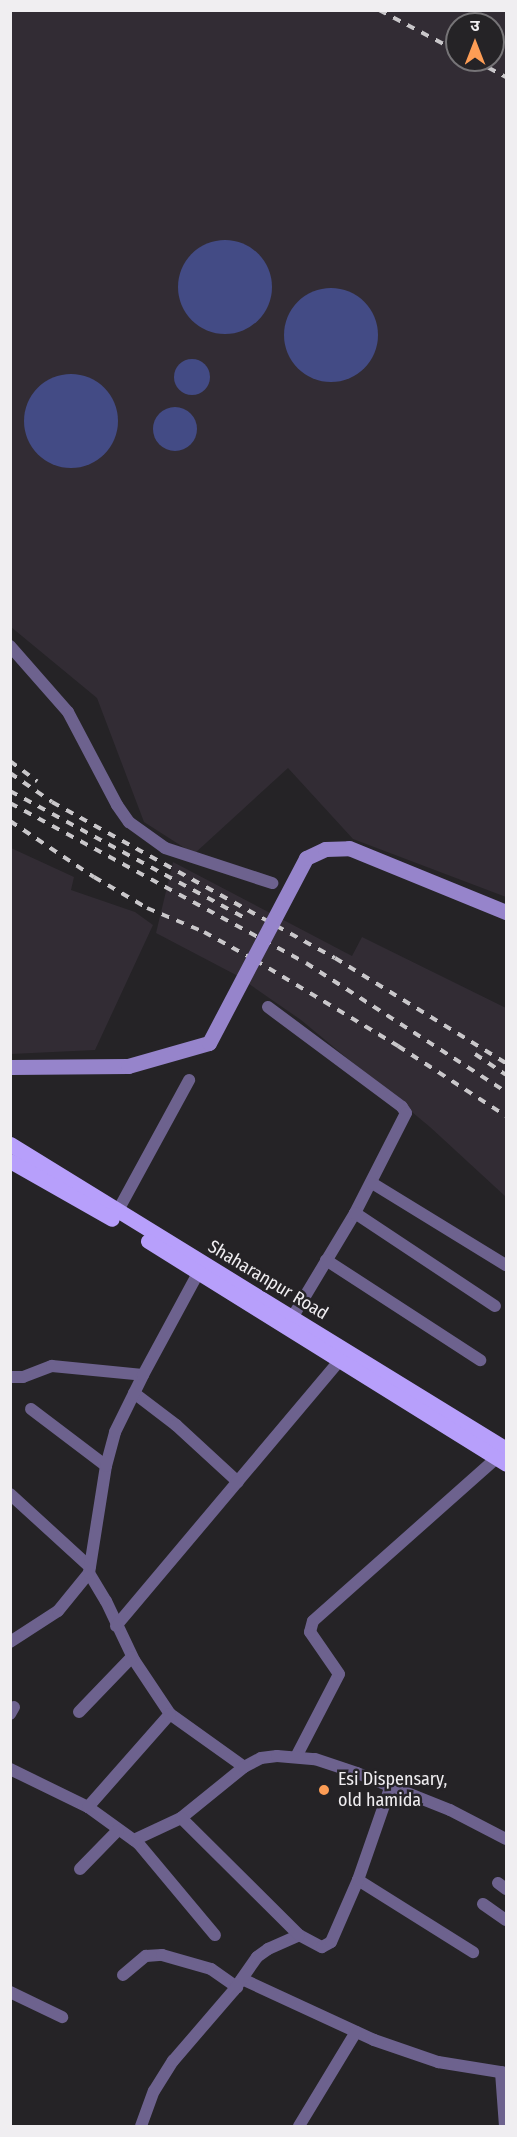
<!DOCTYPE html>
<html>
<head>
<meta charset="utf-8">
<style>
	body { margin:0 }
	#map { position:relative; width:517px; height:2137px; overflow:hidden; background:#252326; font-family:"Fira Sans Condensed","Noto Sans Devanagari",sans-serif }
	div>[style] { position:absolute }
	.built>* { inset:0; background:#322c34 }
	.water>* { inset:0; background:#434b85 }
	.round { border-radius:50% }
	.street>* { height:12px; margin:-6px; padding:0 6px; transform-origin:6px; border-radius:6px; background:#6d628e }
	.primary>* { height:15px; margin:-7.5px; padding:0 7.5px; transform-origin:7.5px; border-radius:7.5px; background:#b79ffb }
	.rail>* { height:4px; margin-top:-2px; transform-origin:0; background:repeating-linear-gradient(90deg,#c9c7ca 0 8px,transparent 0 16px) }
	.secondary-bridge>* { height:15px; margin:-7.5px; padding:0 7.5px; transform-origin:7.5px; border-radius:7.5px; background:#9684cb }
	.dots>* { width:16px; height:16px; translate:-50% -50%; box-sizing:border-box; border:3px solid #252326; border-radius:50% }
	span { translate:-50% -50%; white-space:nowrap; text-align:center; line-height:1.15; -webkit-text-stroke:5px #252326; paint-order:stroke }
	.street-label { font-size:18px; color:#f0eef1 }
	.poi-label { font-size:18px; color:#f0eef1 }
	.left { translate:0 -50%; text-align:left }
	.frame { position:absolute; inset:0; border:12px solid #f0eef1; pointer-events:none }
	.north { position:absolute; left:445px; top:12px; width:60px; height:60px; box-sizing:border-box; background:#252326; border:2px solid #767477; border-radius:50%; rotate:0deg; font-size:16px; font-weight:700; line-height:24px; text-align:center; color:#f0eef1 }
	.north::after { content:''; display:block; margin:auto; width:21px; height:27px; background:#fd9d55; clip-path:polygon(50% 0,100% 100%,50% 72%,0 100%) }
</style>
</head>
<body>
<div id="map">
	<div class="built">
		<i style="clip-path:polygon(evenodd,10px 11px,506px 11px,506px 897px,353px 839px,288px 768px,194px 854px,144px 822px,97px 698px,11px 627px,10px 11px,457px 24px,493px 24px,493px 60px,457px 60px,457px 24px)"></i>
		<i style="clip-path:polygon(11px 848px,74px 877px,71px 890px,135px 912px,153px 925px,95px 1050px,11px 1054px)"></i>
		<i style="clip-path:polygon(173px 862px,352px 956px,362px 937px,506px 1008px,506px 1197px,430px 1127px,301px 1020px,236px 975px,156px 933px)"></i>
	</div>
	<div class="water">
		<i class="round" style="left:178px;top:240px;width:94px;height:94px"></i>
		<i class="round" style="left:284px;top:288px;width:94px;height:94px"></i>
		<i class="round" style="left:174px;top:359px;width:36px;height:36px"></i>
		<i class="round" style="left:24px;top:374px;width:94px;height:94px"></i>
		<i class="round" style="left:153px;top:407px;width:44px;height:44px"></i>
	</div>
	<div class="street">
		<i style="left:10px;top:646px;width:88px;rotate:48.7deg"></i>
		<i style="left:68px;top:712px;width:105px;rotate:62.2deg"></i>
		<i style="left:117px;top:805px;width:21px;rotate:55deg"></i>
		<i style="left:129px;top:822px;width:44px;rotate:35.8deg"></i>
		<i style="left:165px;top:848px;width:113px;rotate:18.1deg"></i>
		<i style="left:268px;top:1007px;width:167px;rotate:36.7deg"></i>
		<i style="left:402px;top:1107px;width:7px;rotate:56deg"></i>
		<i style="left:406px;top:1113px;width:112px;rotate:117deg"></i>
		<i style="left:355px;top:1213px;width:122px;rotate:121deg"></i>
		<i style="left:372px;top:1183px;width:157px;rotate:31.5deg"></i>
		<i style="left:355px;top:1213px;width:168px;rotate:33.6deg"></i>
		<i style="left:115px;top:1216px;width:155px;rotate:-61.4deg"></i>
		<i style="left:326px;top:1260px;width:184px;rotate:33deg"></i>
		<i style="left:10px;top:1377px;width:13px"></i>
		<i style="left:23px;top:1377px;width:31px;rotate:-21deg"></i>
		<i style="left:52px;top:1366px;width:91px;rotate:5.6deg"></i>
		<i style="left:134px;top:1393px;width:53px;rotate:37.3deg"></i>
		<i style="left:176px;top:1425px;width:84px;rotate:42.6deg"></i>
		<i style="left:31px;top:1409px;width:94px;rotate:37.2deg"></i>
		<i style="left:10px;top:1494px;width:108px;rotate:42.4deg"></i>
		<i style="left:89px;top:1573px;width:33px;rotate:59deg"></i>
		<i style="left:106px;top:1601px;width:65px;rotate:64.6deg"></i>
		<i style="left:134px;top:1660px;width:65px;rotate:56.3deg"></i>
		<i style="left:170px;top:1714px;width:91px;rotate:35.6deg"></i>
		<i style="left:116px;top:1626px;width:346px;rotate:-49.9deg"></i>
		<i style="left:10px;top:1642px;width:57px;rotate:-32.9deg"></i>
		<i style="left:58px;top:1611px;width:49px;rotate:-50.8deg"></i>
		<i style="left:89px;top:1573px;width:108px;rotate:-81deg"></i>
		<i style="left:106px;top:1466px;width:35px;rotate:-75deg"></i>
		<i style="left:115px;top:1432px;width:64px;rotate:-63.8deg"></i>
		<i style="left:143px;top:1375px;width:124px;rotate:-61.6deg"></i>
		<i style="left:79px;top:1712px;width:76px;rotate:-46.1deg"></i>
		<i style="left:10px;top:1714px;width:8px;rotate:-60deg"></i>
		<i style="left:296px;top:1757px;width:93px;rotate:-62.6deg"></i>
		<i style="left:339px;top:1674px;width:51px;rotate:-124.6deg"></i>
		<i style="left:310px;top:1632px;width:11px;rotate:-75deg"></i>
		<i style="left:313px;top:1621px;width:253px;rotate:-41.6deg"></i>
		<i style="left:10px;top:1769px;width:87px;rotate:26deg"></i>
		<i style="left:88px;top:1807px;width:62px;rotate:35.8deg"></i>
		<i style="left:138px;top:1843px;width:120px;rotate:50.1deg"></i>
		<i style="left:88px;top:1807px;width:124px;rotate:-48.6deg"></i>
		<i style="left:134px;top:1840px;width:52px;rotate:-25.1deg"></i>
		<i style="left:181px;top:1818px;width:81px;rotate:-39deg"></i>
		<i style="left:244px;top:1767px;width:19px;rotate:-28deg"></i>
		<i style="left:261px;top:1758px;width:16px;rotate:-7deg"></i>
		<i style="left:277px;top:1756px;width:38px;rotate:5deg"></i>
		<i style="left:315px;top:1759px;width:44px;rotate:18.4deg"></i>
		<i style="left:357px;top:1773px;width:100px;rotate:21.7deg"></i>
		<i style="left:450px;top:1810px;width:63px;rotate:27.4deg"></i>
		<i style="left:80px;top:1869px;width:54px;rotate:-45.7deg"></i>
		<i style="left:358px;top:1880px;width:136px;rotate:32.1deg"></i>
		<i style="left:498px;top:1883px;width:10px;rotate:37deg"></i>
		<i style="left:483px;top:1904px;width:28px;rotate:35deg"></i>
		<i style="left:299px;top:1935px;width:26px;rotate:28deg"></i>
		<i style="left:322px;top:1947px;width:10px;rotate:-29deg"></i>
		<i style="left:331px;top:1942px;width:68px;rotate:-66.5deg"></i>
		<i style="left:358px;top:1880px;width:97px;rotate:-70.8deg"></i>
		<i style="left:123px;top:1975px;width:30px;rotate:-40deg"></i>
		<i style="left:146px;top:1956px;width:16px;rotate:-4deg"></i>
		<i style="left:162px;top:1955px;width:51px;rotate:15.9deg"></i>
		<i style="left:211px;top:1969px;width:32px;rotate:35deg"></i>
		<i style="left:242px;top:1979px;width:145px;rotate:24.8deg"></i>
		<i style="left:374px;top:2040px;width:68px;rotate:19deg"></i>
		<i style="left:438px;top:2062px;width:69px;rotate:9.2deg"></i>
		<i style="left:10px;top:1992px;width:58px;rotate:25.7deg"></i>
		<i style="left:501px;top:2072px;width:54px;rotate:85.8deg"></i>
		<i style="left:141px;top:2126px;width:37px;rotate:-70deg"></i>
		<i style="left:154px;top:2091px;width:36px;rotate:-58deg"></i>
		<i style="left:173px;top:2061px;width:94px;rotate:-49.3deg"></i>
		<i style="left:234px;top:1990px;width:40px;rotate:-55.1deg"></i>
		<i style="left:257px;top:1957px;width:14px;rotate:-36deg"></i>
		<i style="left:268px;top:1949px;width:34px;rotate:-24deg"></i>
		<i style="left:299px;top:1935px;width:166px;rotate:-135.2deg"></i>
		<i style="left:299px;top:2126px;width:110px;rotate:-58.8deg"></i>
	</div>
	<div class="primary">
		<i style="left:10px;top:1144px;width:582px;rotate:31.59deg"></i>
		<i style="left:10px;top:1161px;width:117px;rotate:29.6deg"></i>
		<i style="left:148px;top:1241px;width:422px;rotate:31.9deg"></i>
	</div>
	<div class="rail">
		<i style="left:379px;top:10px;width:88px;rotate:27.7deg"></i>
		<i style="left:474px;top:60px;width:36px;rotate:28deg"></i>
		<i style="left:10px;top:761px;width:34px;rotate:37deg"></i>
		<i style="left:10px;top:773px;width:51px;rotate:34.6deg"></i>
		<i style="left:52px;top:802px;width:323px;rotate:28.9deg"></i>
		<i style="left:335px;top:958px;width:201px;rotate:31.6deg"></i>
		<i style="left:10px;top:791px;width:265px;rotate:28.4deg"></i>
		<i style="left:10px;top:803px;width:336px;rotate:28.4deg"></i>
		<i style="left:306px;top:963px;width:238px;rotate:32.8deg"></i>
		<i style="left:10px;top:821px;width:101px;rotate:33.7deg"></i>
		<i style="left:94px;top:877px;width:61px;rotate:30.3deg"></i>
		<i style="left:147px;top:908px;width:62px;rotate:22.8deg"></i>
		<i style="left:204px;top:932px;width:58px;rotate:28.8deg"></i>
		<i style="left:255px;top:960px;width:167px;rotate:31deg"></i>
		<i style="left:398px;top:1046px;width:129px;rotate:32.9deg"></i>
		<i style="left:475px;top:1054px;width:37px;rotate:34deg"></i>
	</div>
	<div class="secondary-bridge">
		<i style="left:10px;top:1067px;width:118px;rotate:-0.5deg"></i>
		<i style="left:128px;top:1066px;width:84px;rotate:-15.9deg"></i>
		<i style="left:209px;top:1043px;width:209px;rotate:-62.3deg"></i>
		<i style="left:306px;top:858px;width:21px;rotate:-25deg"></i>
		<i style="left:325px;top:849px;width:24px;rotate:-2deg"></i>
		<i style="left:349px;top:848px;width:170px;rotate:22.2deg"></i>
	</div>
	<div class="dots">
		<i style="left:324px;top:1790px;background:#fd9d55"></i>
	</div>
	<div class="street-label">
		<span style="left:268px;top:1280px;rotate:31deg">Shaharanpur Road</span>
	</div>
	<div class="poi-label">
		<span class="left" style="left:338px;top:1790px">Esi Dispensary,<br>old hamida</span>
	</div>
	<div class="frame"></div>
	<div class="north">उ</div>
</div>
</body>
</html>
